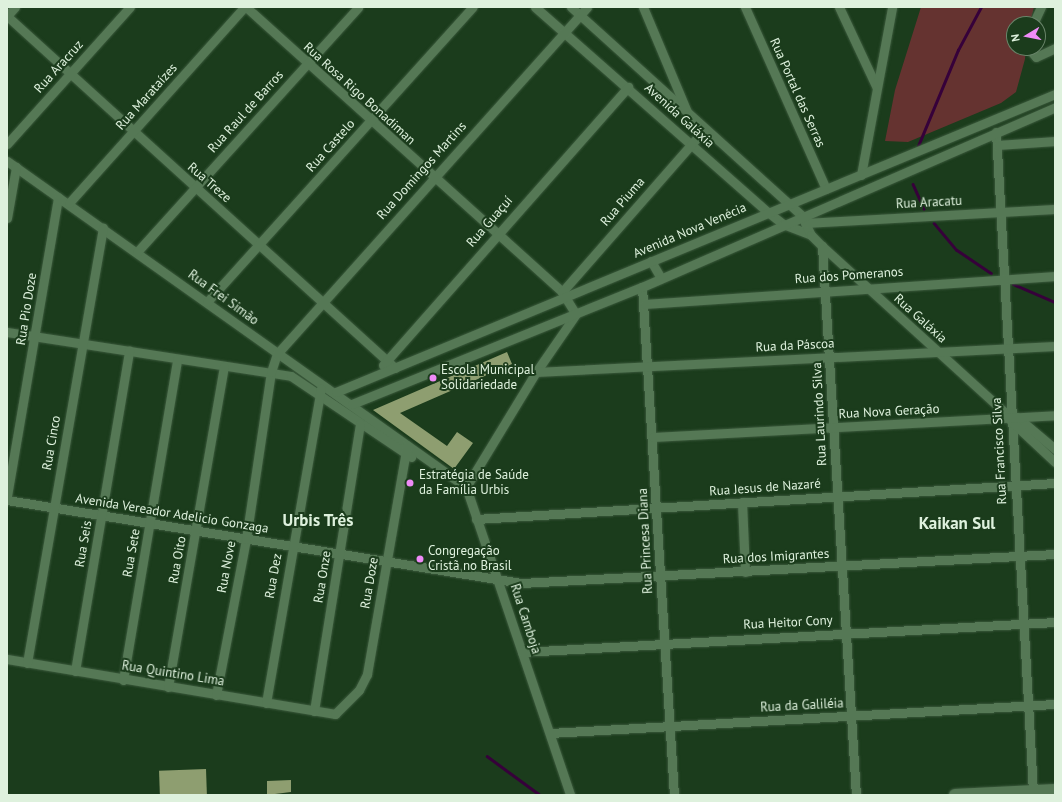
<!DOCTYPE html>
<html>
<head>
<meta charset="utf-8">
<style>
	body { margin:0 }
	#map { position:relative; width:1062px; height:802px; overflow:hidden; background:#1b3c1c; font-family:"PT Sans",sans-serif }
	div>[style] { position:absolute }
	.green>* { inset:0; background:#653330 }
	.stream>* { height:2.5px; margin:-1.25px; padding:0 1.25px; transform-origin:1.25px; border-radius:1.25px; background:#36013a }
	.building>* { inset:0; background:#8e9e70; transform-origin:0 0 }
	.roads { filter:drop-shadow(0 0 1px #3b593c) drop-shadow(0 0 1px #3b593c) }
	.street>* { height:9px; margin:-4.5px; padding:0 4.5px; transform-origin:4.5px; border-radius:4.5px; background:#557855 }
	.secondary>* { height:12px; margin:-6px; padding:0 6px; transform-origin:6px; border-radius:6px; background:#557855 }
	.dots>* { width:11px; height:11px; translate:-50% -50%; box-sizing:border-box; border:2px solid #1b3c1c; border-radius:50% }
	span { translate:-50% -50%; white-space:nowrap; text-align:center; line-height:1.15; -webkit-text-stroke:4px #1b3c1c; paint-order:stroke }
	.street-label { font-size:13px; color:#def1dd }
	.poi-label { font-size:13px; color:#def1dd }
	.left { translate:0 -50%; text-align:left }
	.district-label { font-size:17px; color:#def1dd; font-weight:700 }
	.frame { position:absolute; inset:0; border:8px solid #def1dd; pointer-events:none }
	.north { position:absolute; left:1006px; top:16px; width:40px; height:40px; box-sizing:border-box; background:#1b3c1c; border:1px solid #698469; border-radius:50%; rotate:260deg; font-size:11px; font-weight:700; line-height:16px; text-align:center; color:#def1dd }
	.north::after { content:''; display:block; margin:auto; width:14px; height:18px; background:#ef8bf7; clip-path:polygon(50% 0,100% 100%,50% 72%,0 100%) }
</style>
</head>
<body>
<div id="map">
	<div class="green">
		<i style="clip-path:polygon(921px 7px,1034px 7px,1030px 24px,1014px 24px,1014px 48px,1026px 48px,1025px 59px,1016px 92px,1001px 103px,908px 142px,885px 141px,895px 90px)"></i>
	</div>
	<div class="stream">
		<i style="left:918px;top:146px;width:104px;rotate:-67.4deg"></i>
		<i style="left:958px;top:50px;width:49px;rotate:-61.9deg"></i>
		<i style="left:913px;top:184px;width:27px;rotate:66deg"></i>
		<i style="left:934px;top:223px;width:35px;rotate:50deg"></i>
		<i style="left:957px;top:250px;width:41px;rotate:34.1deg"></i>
		<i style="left:1013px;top:284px;width:46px;rotate:23.2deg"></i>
		<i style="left:487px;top:756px;width:66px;rotate:36.3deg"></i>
	</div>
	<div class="building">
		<i style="clip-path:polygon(507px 352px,512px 364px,400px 413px,447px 446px,457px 432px,473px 443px,454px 469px,373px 410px)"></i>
		<i style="left:206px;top:769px;width:26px;height:47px;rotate:88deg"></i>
		<i style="clip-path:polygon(291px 780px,291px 792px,267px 795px,267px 781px)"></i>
	</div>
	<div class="roads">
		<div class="street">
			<i style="left:246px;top:7px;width:426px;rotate:42deg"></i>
			<i style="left:562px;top:292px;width:26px;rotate:58deg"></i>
			<i style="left:576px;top:314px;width:70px;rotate:124.6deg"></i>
			<i style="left:536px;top:372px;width:135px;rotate:121.3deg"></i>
			<i style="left:466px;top:487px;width:325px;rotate:71.3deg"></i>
			<i style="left:535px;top:7px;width:312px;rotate:41.4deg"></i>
			<i style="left:769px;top:213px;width:18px;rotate:38deg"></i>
			<i style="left:783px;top:224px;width:30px;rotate:21deg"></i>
			<i style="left:571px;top:7px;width:312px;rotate:42.1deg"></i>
			<i style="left:802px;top:216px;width:21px;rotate:65deg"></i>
			<i style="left:811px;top:235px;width:16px;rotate:45deg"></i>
			<i style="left:822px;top:246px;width:256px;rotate:42.3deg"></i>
			<i style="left:643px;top:7px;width:116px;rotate:67.2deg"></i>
			<i style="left:745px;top:7px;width:199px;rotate:66deg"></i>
			<i style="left:839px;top:7px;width:89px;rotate:64.9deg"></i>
			<i style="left:7px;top:16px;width:524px;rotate:42.21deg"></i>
			<i style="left:7px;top:16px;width:12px;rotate:-48deg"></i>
			<i style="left:1033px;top:24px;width:19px;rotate:-65deg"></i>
			<i style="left:1028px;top:48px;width:12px;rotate:48deg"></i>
			<i style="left:1036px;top:57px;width:21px;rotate:-25deg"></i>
			<i style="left:996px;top:132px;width:661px;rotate:86.79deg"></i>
			<i style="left:7px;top:144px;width:184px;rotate:-48.1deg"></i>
			<i style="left:998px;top:145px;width:57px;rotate:-4deg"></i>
			<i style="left:7px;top:161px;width:563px;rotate:35.38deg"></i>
			<i style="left:861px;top:175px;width:171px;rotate:-79.5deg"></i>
			<i style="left:69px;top:203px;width:263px;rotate:-48.2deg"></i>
			<i style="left:7px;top:218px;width:52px;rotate:-80deg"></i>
			<i style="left:805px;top:223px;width:250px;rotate:-3.2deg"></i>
			<i style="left:822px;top:246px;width:550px;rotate:86.46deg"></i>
			<i style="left:137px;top:252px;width:330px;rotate:-47.9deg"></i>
			<i style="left:651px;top:261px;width:20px;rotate:60deg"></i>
			<i style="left:642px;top:287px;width:509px;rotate:86.4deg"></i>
			<i style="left:562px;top:292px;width:215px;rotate:-48.8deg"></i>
			<i style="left:207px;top:302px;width:397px;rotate:-48deg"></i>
			<i style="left:645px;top:304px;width:411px;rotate:-3.9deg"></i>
			<i style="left:7px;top:332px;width:287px;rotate:8.8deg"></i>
			<i style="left:291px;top:376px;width:145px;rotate:34deg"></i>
			<i style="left:383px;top:365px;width:371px;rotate:-48.6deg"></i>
			<i style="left:536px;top:372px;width:520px;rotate:-2.87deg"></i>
			<i style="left:336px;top:392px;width:778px;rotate:-22.51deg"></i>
			<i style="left:352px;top:404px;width:313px;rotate:-22deg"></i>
			<i style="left:642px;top:287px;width:451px;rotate:-23.5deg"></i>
			<i style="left:1017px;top:417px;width:50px;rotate:40.1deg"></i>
			<i style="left:1011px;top:421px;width:60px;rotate:43deg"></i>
			<i style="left:653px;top:437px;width:403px;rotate:-3.1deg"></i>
			<i style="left:7px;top:496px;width:303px;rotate:-80.3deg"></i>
			<i style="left:7px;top:500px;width:521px;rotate:9.17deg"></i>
			<i style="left:521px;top:583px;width:535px;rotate:-3.11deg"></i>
			<i style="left:742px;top:502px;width:70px;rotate:87.5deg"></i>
			<i style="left:476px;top:519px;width:580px;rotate:-3.56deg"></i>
			<i style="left:522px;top:652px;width:534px;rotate:-3.22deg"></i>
			<i style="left:7px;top:659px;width:333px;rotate:9.5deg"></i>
			<i style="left:335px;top:714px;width:34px;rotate:-45deg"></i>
			<i style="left:359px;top:690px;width:18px;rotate:-63deg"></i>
			<i style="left:367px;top:674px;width:232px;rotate:-80.1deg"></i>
			<i style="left:27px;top:663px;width:442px;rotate:-80.1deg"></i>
			<i style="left:75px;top:671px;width:325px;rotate:-80.4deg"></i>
			<i style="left:123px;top:680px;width:325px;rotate:-80.4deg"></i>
			<i style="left:168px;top:687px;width:325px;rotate:-80.1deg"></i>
			<i style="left:216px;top:695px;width:159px;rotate:-79.1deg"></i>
			<i style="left:246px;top:539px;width:169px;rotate:-81.5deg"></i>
			<i style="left:271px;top:372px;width:19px;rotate:-72deg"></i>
			<i style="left:277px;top:354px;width:465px;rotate:-48.2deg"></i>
			<i style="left:266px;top:703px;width:319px;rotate:-80.1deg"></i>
			<i style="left:314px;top:711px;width:291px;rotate:-80.9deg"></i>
			<i style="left:550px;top:733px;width:506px;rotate:-3.29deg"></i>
		</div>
		<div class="secondary">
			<i style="left:955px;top:795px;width:100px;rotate:-2.9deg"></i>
		</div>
	</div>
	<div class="dots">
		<i style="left:433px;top:378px;background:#ef8bf7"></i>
		<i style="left:410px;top:483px;background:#ef8bf7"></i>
		<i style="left:420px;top:559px;background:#ef8bf7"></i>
	</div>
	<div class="street-label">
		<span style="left:59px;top:67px;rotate:-48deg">Rua Aracruz</span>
		<span style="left:797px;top:93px;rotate:66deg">Rua Portal das Serras</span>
		<span style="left:359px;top:94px;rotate:42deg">Rua Rosa Rigo Bonadiman</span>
		<span style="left:147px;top:97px;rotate:-48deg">Rua Marataízes</span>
		<span style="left:246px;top:112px;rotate:-48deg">Rua Raul de Barros</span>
		<span style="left:679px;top:116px;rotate:42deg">Avenida Galáxia</span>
		<span style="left:331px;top:146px;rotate:-48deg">Rua Castelo</span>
		<span style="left:422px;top:171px;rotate:-48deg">Rua Domingos Martins</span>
		<span style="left:209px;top:183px;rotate:41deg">Rua Treze</span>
		<span style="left:623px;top:202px;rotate:-49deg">Rua Piuma</span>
		<span style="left:929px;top:203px;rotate:-3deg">Rua Aracatu</span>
		<span style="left:490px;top:222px;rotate:-49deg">Rua Guaçuí</span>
		<span style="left:690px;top:231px;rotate:-23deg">Avenida Nova Venécia</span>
		<span style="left:849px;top:276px;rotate:-4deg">Rua dos Pomeranos</span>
		<span style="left:223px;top:298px;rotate:36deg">Rua Frei Simão</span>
		<span style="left:27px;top:309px;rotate:-81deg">Rua Pio Doze</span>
		<span style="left:920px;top:319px;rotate:42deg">Rua Galáxia</span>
		<span style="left:795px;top:346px;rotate:-3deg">Rua da Páscoa</span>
		<span style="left:889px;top:412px;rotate:-3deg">Rua Nova Geração</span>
		<span style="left:820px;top:414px;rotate:-93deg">Rua Laurindo Silva</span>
		<span style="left:52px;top:443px;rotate:-80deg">Rua Cinco</span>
		<span style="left:1000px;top:451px;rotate:-93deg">Rua Francisco Silva</span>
		<span style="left:765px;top:488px;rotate:-4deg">Rua Jesus de Nazaré</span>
		<span style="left:172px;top:514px;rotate:9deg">Avenida Vereador Adelicio Gonzaga</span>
		<span style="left:646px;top:541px;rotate:-93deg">Rua Princesa Diana</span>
		<span style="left:84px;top:544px;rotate:-80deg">Rua Seis</span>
		<span style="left:132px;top:553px;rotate:-80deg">Rua Sete</span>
		<span style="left:776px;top:557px;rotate:-3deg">Rua dos Imigrantes</span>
		<span style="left:178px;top:560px;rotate:-80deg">Rua Oito</span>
		<span style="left:227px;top:567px;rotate:-79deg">Rua Nove</span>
		<span style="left:274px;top:576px;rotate:-80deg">Rua Dez</span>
		<span style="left:323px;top:577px;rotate:-81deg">Rua Onze</span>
		<span style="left:370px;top:583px;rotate:-80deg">Rua Doze</span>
		<span style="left:525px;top:619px;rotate:72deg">Rua Camboja</span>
		<span style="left:788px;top:623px;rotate:-3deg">Rua Heitor Cony</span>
		<span style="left:173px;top:674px;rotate:9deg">Rua Quintino Lima</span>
		<span style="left:802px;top:706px;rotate:-3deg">Rua da Galiléia</span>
	</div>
	<div class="poi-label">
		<span class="left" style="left:441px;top:378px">Escola Municipal<br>Solidariedade</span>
		<span class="left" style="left:419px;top:483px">Estratégia de Saúde<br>da Família Urbis</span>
		<span class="left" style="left:428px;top:559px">Congregação<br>Cristã no Brasil</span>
	</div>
	<div class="district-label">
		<span style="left:318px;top:521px">Urbis Três</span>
		<span style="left:957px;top:524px">Kaikan Sul</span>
	</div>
	<div class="frame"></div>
	<div class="north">N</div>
</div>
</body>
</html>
